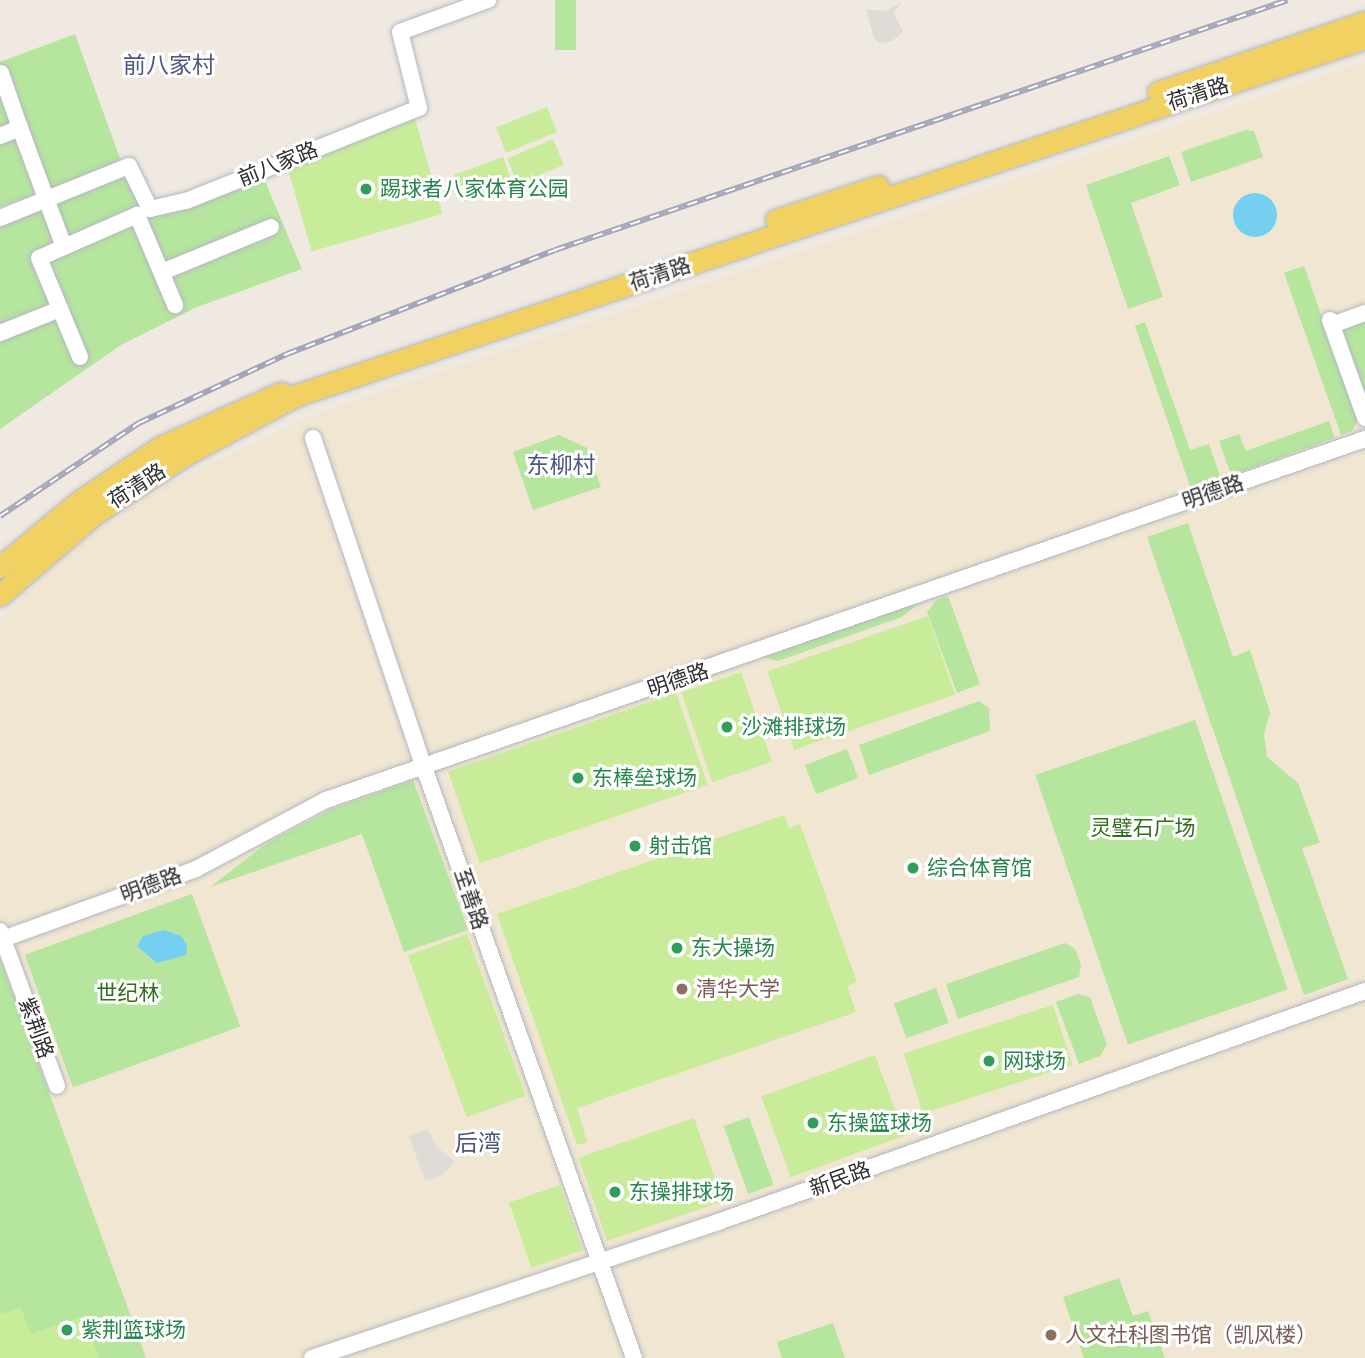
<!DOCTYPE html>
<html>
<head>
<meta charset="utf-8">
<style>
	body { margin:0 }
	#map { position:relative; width:1365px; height:1358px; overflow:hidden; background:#efe9e1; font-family:"PT Sans","Noto Sans SC",sans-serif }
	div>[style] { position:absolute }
	.education>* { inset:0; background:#f0e6d1 }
	.green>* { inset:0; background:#b6e59e; transform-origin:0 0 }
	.pitch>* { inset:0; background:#c9ec9a; transform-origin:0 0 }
	.plaza>* { inset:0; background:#dfdcd8 }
	.water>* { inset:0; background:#75cff0 }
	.round { border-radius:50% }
	.roads { filter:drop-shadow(0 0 2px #b4b7c1) drop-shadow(0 0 2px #b4b7c1) }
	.minor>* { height:16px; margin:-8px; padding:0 8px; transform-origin:8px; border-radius:8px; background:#fff }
	.major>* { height:21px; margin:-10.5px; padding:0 10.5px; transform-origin:10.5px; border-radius:10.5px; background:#f2d163 }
	.rail>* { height:6px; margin-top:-3px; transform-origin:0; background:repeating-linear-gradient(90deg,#fff 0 10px,#a3a6b8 0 20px); box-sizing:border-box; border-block:2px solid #a3a6b8 }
	.dots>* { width:19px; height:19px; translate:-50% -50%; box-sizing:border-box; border:4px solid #fff; border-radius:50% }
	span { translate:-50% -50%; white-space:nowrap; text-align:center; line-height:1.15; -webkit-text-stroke:6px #fff; paint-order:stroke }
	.street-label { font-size:21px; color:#2e2e2e }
	.leisure-label { font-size:21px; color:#27864d }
	.left { translate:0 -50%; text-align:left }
	.park-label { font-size:21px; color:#2c6e1b }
	.education-label { font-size:21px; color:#785e54 }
	.neighbourhood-label { font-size:23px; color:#4d5680 }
</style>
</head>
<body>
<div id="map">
	<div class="education">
		<i style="clip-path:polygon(1365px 62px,1365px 1358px,0 1358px,0 621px,68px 551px,167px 485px,316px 414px)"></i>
	</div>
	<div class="green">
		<i style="left:555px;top:0;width:21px;height:50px"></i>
		<i style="clip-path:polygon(75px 34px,122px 164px,0 207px,0 62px)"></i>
		<i style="clip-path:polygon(1245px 130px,1254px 131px,1263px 157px,1191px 182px,1181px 152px)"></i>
		<i style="clip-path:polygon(1169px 156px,1180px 185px,1131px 203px,1163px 297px,1128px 309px,1086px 185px)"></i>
		<i style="clip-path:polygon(129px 171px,150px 217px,262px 174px,302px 269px,197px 307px,121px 345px,0 429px,0 223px)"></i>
		<i style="clip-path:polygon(1304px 266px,1358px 420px,1352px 431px,1341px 435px,1284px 273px)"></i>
		<i style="clip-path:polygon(1365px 321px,1365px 405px,1338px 330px)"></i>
		<i style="clip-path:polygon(1145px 322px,1190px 450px,1209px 444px,1221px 479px,1191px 489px,1135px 326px)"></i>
		<i style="clip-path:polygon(1329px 421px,1335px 438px,1231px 475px,1219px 441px,1239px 434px,1246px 451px)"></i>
		<i style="clip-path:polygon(559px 435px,587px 448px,601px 487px,533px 510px,513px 452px)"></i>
		<i style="clip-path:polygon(1188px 523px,1233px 657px,1250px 650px,1270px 712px,1264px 735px,1267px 757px,1298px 783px,1320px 843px,1302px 848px,1348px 979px,1304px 995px,1147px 537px)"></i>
		<i style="clip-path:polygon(948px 596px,980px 684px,957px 693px,927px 612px,936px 600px)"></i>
		<i style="clip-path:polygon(926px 597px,902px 617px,778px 661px,759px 656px)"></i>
		<i style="clip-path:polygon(979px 701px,989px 708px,990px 731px,869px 775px,859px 745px)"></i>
		<i style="left:1195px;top:720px;width:285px;height:169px;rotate:71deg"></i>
		<i style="left:847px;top:749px;width:31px;height:45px;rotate:69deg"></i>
		<i style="clip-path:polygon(413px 780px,468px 930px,404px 952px,362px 834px,210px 887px,267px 843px,332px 809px)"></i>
		<i style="left:192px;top:894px;width:141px;height:178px;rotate:70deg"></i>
		<i style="clip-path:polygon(1065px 943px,1075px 949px,1081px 965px,1079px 977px,958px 1019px,946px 984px)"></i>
		<i style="clip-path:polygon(0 961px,1px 961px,146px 1358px,0 1358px)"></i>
		<i style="left:936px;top:988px;width:37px;height:45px;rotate:70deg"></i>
		<i style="clip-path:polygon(1078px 994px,1090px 997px,1107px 1045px,1100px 1056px,1079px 1064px,1056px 1002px)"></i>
		<i style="left:749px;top:1117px;width:72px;height:27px;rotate:70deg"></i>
		<i style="clip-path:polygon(1119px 1278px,1133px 1316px,1148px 1311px,1165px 1358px,1084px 1358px,1063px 1297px)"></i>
		<i style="clip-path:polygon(833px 1323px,845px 1358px,782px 1358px,777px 1342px)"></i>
	</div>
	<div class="pitch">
		<i style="left:547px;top:107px;width:27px;height:55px;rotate:68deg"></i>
		<i style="left:414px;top:115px;width:103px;height:136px;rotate:74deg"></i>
		<i style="left:553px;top:139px;width:28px;height:50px;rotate:67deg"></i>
		<i style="left:503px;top:157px;width:29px;height:52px;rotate:70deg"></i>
		<i style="left:928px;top:616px;width:83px;height:170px;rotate:71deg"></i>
		<i style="left:741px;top:672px;width:95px;height:63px;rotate:71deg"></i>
		<i style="left:676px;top:693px;width:97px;height:241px;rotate:71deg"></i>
		<i style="clip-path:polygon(784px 815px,789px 828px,800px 824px,857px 982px,847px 986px,856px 1012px,577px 1108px,587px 1142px,577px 1145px,497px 914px)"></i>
		<i style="left:467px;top:934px;width:172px;height:63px;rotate:70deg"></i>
		<i style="left:1053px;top:1005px;width:63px;height:157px;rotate:72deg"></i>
		<i style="left:875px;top:1055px;width:86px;height:121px;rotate:70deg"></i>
		<i style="left:694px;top:1118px;width:88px;height:122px;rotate:71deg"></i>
		<i style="left:560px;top:1185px;width:69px;height:54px;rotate:71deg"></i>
		<i style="clip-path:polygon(21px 1308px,31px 1334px,84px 1316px,99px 1358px,0 1358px,0 1309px,2px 1314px)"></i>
	</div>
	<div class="plaza">
		<i style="clip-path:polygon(901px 2px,894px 14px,903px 32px,892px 41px,879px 43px,874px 38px,866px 9px,886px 11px)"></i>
		<i style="clip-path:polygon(427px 1129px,437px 1147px,455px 1162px,442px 1175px,425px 1181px,409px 1136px)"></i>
	</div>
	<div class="water">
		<i class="round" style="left:1233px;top:193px;width:44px;height:44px"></i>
		<i style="clip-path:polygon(164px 930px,181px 936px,187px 945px,186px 955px,157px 963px,137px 946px,143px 936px)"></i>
	</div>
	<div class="roads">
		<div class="minor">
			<i style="left:1px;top:73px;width:58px;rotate:70.9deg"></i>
			<i style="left:0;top:136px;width:22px;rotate:-22deg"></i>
			<i style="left:20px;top:128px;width:127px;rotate:69.7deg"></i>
			<i style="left:64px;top:247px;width:80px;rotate:-23.7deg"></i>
			<i style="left:137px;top:215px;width:98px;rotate:67.1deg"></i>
			<i style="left:0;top:218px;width:139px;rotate:-22deg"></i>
			<i style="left:129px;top:166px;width:48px;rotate:64deg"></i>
			<i style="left:150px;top:209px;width:37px;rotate:-13deg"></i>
			<i style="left:186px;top:201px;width:251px;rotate:-21.8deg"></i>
			<i style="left:419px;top:108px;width:78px;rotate:-104deg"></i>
			<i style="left:400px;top:32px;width:94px;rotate:-20deg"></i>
			<i style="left:64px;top:247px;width:27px;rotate:156deg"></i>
			<i style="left:39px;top:258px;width:107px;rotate:67.5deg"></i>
			<i style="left:162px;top:272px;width:118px;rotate:-22.4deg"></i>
			<i style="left:1330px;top:320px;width:104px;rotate:70.3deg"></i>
			<i style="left:1332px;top:325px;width:35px;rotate:-20deg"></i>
			<i style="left:0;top:333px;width:65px;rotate:-21.8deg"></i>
			<i style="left:313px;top:438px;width:354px;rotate:71.4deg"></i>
			<i style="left:426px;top:773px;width:621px;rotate:70.43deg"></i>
			<i style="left:0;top:931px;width:165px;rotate:69.8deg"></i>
			<i style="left:0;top:940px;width:208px;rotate:-19.9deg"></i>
			<i style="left:196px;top:869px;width:147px;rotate:-28deg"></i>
			<i style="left:326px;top:800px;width:1100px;rotate:-19.16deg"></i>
			<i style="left:312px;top:1358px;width:428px;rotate:-18.5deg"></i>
			<i style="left:718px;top:1222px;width:687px;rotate:-19.65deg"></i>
		</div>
		<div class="major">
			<i style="left:1158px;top:92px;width:219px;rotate:-18.7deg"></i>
			<i style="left:776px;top:220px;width:108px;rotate:-18.3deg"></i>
			<i style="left:0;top:567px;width:100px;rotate:-39.7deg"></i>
			<i style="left:77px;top:503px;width:100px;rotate:-34deg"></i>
			<i style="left:160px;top:447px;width:133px;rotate:-24.1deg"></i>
			<i style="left:0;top:595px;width:123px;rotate:-40.7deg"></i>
			<i style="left:93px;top:515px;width:108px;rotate:-33.2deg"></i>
			<i style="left:183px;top:456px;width:129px;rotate:-28.2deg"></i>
			<i style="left:297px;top:395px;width:1126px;rotate:-18.48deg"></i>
		</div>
	</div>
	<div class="rail">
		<i style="left:0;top:516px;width:167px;rotate:-33.8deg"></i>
		<i style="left:139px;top:423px;width:163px;rotate:-25deg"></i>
		<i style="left:287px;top:354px;width:287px;rotate:-21.2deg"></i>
		<i style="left:555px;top:250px;width:774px;rotate:-18.83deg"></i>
	</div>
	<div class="dots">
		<i style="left:366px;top:189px;background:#2e9e5b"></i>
		<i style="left:727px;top:727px;background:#2e9e5b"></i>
		<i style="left:578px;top:778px;background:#2e9e5b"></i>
		<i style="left:635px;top:846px;background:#2e9e5b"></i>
		<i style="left:913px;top:868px;background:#2e9e5b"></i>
		<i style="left:677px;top:948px;background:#2e9e5b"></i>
		<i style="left:682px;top:989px;background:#8d6e63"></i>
		<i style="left:989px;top:1061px;background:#2e9e5b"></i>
		<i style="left:813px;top:1123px;background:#2e9e5b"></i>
		<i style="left:615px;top:1192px;background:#2e9e5b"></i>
		<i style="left:67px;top:1330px;background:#2e9e5b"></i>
		<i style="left:1051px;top:1335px;background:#8d6e63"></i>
	</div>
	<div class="street-label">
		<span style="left:1198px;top:94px;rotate:-18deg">荷清路</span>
		<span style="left:278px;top:164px;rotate:-22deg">前八家路</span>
		<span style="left:660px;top:274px;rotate:-18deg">荷清路</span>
		<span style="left:137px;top:486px;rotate:-33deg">荷清路</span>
		<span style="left:1213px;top:492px;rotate:-19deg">明德路</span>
		<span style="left:678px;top:680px;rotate:-19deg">明德路</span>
		<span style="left:151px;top:885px;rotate:-20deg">明德路</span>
		<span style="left:471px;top:899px;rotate:71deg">至善路</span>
		<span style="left:36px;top:1028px;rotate:70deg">紫荆路</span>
		<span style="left:840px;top:1179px;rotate:-20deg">新民路</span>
	</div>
	<div class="leisure-label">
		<span class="left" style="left:380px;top:189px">踢球者八家体育公园</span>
		<span class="left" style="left:741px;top:727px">沙滩排球场</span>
		<span class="left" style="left:592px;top:778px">东棒垒球场</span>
		<span class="left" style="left:649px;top:846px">射击馆</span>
		<span class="left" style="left:927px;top:868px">综合体育馆</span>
		<span class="left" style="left:691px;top:948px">东大操场</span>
		<span class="left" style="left:1003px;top:1061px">网球场</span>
		<span class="left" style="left:827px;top:1123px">东操篮球场</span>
		<span class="left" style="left:629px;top:1192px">东操排球场</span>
		<span class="left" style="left:81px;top:1330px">紫荆篮球场</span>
	</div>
	<div class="park-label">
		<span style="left:1143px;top:828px">灵璧石广场</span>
		<span style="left:128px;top:993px">世纪林</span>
	</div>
	<div class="education-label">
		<span class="left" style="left:696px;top:989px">清华大学</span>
		<span class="left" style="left:1065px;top:1335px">人文社科图书馆（凯风楼）</span>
	</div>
	<div class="neighbourhood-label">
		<span style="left:169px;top:65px">前八家村</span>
		<span style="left:561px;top:465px">东柳村</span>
		<span style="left:478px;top:1143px">后湾</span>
	</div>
</div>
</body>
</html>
